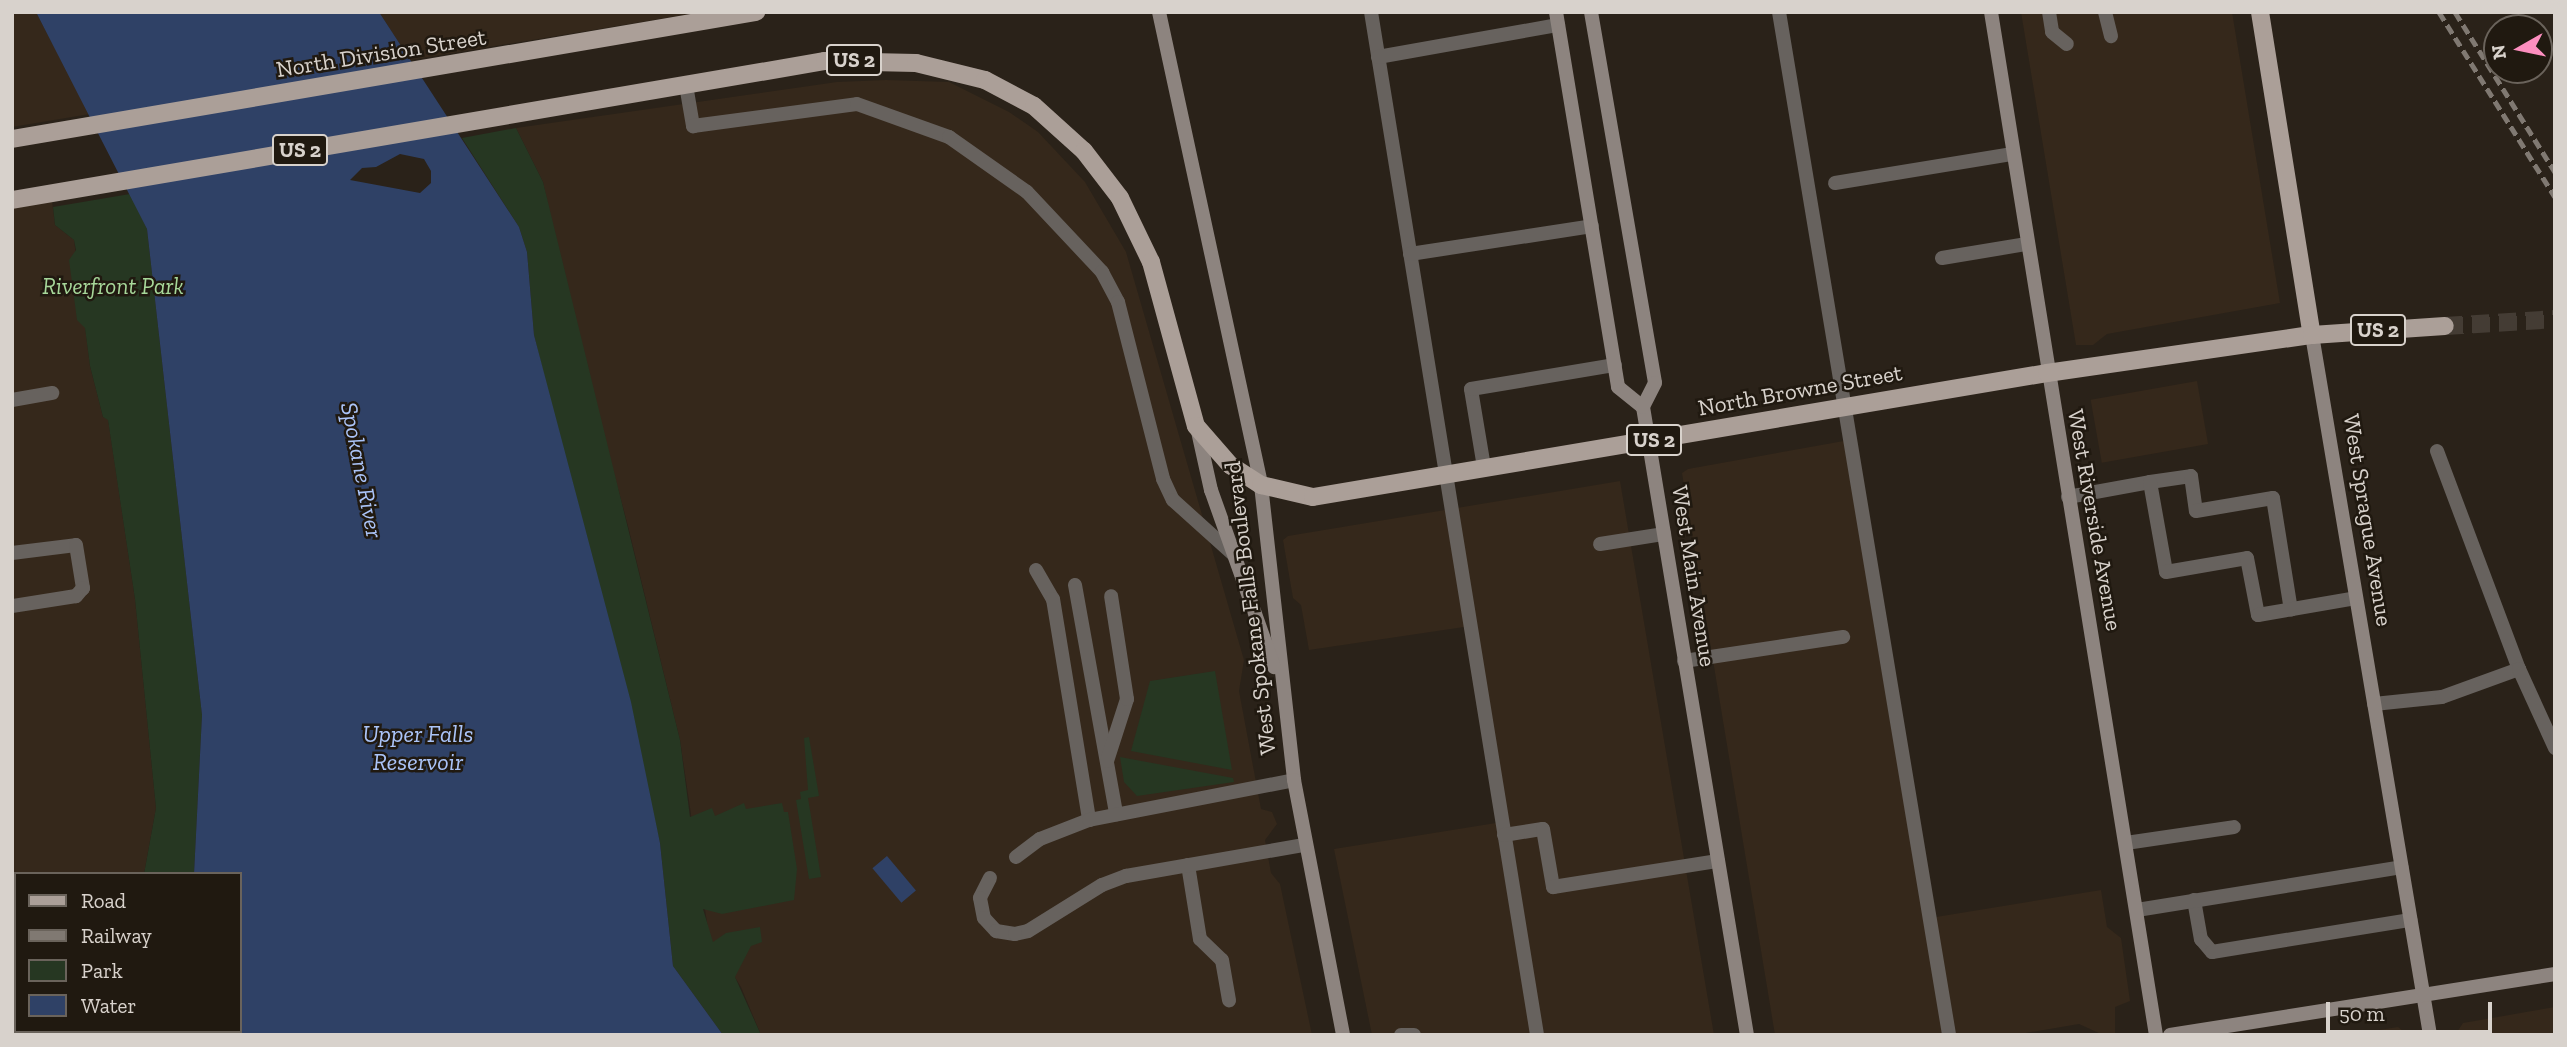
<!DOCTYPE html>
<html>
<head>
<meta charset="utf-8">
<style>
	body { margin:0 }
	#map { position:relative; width:2567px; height:1047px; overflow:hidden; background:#2a2219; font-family:"Zilla Slab",serif }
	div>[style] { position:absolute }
	.commercial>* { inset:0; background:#35281b; transform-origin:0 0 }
	.green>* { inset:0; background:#263722 }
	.water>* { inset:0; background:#2f4166; transform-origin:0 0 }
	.primary-tunnel>* { height:18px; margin-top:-9px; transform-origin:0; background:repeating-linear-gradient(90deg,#443c34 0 18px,transparent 0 27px) }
	.lane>* { height:14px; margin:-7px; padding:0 7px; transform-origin:7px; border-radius:7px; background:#67625e }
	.secondary>* { height:14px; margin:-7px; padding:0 7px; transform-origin:7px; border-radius:7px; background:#8d847f }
	.primary>* { height:18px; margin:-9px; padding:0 9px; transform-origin:9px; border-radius:9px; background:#ab9f98 }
	.rail>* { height:5px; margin-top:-2.5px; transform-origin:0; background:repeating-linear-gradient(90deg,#807972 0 10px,transparent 0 15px) }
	span { translate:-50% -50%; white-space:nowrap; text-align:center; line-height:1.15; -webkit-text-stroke:5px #201910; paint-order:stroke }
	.shield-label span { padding:2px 5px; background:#201910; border:2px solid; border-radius:5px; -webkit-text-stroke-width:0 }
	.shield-label { font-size:21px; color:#d8d2cc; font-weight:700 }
	.street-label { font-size:23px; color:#d8d2cc }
	.park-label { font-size:23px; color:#a7d89a; font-style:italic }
	.water-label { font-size:24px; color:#abc4f8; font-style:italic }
	.frame { position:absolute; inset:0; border:14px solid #d8d2cc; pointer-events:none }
	.legend { position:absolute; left:14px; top:872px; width:228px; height:161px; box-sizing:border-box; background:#201910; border:2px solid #6a635b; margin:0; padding:9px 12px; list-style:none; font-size:21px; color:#d8d2cc }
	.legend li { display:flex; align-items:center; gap:14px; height:35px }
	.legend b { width:35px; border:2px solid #6a635b }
	.north { position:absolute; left:2483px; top:14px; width:70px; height:70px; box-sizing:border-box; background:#201910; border:2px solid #6a635b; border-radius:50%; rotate:261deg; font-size:19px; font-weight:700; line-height:28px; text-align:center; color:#d8d2cc }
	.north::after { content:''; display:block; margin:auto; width:24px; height:32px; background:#fd8ebf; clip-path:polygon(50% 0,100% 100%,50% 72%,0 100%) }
	.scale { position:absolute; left:2326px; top:1002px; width:166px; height:32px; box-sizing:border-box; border:4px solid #d8d2cc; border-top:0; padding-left:9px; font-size:21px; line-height:24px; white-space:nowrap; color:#d8d2cc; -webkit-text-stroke:5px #201910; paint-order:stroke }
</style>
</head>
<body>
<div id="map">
	<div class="commercial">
		<i style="clip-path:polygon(12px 12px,36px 12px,90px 114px,12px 127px)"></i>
		<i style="clip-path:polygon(379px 12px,702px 12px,410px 60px)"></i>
		<i style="clip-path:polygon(2021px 12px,2232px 12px,2280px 303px,2107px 334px,2093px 345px,2076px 345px)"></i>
		<i style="clip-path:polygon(886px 80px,949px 82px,1009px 112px,1038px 132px,1085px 182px,1126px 252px,1244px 660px,1239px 691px,1261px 809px,1272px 812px,1277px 824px,1265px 840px,1271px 873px,1280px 884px,1312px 1035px,761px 1035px,741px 987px,709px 936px,680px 740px,628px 526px,571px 312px,543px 182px,516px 128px,837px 82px)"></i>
		<i style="clip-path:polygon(52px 201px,55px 225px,74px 240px,90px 366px,103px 417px,108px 419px,135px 599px,156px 808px,144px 874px,16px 874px,16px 1031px,110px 1035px,12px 1035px,12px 208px)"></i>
		<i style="left:2197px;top:381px;width:64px;height:108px;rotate:80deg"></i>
		<i style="clip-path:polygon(1855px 439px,1936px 917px,2101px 890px,2107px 927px,2121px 938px,2130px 1001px,2115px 1007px,2115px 1033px,2101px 1034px,2079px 1024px,2014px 1035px,1775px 1035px,1682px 473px,1688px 469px)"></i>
		<i style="clip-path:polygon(1620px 481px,1714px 1035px,1372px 1035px,1334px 849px,1496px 823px,1464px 627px,1309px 650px,1301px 605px,1293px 598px,1283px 540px,1288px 536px)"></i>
		<i style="clip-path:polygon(2555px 1007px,2555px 1035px,2455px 1035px,2463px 1023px)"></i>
		<i style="clip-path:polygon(2398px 1027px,2408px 1035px,2348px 1035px)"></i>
	</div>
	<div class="green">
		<i style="clip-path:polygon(516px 128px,543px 182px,680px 740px,690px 817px,712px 808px,715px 816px,744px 803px,746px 809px,782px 803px,784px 812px,788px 812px,797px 869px,794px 900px,722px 914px,703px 909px,713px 942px,726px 933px,760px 927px,762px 942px,751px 946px,735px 977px,761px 1035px,723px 1035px,673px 966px,660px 843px,534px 335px,527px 252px,519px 227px,462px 138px)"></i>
		<i style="clip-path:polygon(130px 194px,147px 229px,202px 715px,194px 874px,144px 874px,156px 808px,135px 599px,108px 420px,103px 417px,90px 366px,85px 328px,77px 320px,69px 260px,76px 250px,74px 240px,55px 225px,53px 207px)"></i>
		<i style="clip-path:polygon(1215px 671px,1232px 770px,1131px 751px,1150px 681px)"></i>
		<i style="clip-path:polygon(809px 737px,819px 796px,808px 798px,821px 877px,809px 879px,796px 800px,801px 799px,800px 792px,808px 790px,804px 738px)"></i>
		<i style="clip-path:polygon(1120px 757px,1233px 778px,1234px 782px,1137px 796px,1124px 782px)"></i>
		<i style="clip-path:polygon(110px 1031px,185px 1031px,110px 1035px)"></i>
	</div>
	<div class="water">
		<i style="clip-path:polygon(evenodd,36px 12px,379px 12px,519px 227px,527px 252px,534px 335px,631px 702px,660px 843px,673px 966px,723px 1035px,185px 1035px,240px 1031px,240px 874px,194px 874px,202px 715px,147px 229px,36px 12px,400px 154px,424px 159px,431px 171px,431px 183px,420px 193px,350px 180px,362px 168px,376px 167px,400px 154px)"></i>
		<i style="left:887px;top:856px;width:45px;height:19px;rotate:50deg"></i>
	</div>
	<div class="primary-tunnel">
		<i style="left:2445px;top:326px;width:110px;rotate:-3.6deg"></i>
	</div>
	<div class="lane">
		<i style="left:1371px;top:12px;width:1036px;rotate:80.78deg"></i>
		<i style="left:1779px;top:12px;width:1037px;rotate:80.56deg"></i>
		<i style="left:2049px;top:12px;width:20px;rotate:81deg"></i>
		<i style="left:2052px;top:32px;width:19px;rotate:39deg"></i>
		<i style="left:2105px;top:12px;width:25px;rotate:76deg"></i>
		<i style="left:1378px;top:57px;width:183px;rotate:-10.1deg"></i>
		<i style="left:686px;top:85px;width:42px;rotate:80.3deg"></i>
		<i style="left:693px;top:126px;width:165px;rotate:-7.6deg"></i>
		<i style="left:857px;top:104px;width:98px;rotate:19.7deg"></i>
		<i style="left:949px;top:137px;width:95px;rotate:35.2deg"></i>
		<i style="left:1027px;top:192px;width:110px;rotate:46.8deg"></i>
		<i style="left:1102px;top:272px;width:34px;rotate:62deg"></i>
		<i style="left:1118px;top:302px;width:183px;rotate:75.7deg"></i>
		<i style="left:1163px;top:479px;width:23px;rotate:65deg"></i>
		<i style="left:1173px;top:500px;width:82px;rotate:42deg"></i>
		<i style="left:1835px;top:183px;width:180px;rotate:-9.3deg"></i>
		<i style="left:1410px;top:254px;width:184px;rotate:-8.7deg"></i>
		<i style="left:1942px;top:258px;width:86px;rotate:-9.4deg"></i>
		<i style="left:12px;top:400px;width:41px;rotate:-9.9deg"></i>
		<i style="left:2437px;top:451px;width:233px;rotate:69.4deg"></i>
		<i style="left:1484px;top:467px;width:79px;rotate:-99.5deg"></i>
		<i style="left:1471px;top:389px;width:146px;rotate:-9.5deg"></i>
		<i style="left:2150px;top:482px;width:41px;rotate:-8.3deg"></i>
		<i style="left:2191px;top:476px;width:35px;rotate:82deg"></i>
		<i style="left:2196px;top:511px;width:78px;rotate:-9.6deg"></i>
		<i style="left:2273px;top:498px;width:113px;rotate:80.9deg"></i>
		<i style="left:2068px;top:497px;width:83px;rotate:-10.4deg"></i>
		<i style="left:2150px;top:482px;width:91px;rotate:79.9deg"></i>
		<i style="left:2166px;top:572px;width:82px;rotate:-9.8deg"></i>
		<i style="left:2247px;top:558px;width:58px;rotate:79.1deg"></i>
		<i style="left:2258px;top:615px;width:99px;rotate:-9.8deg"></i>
		<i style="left:1600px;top:544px;width:65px;rotate:-8.9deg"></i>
		<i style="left:12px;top:553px;width:64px;rotate:-7.1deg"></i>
		<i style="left:76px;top:545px;width:44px;rotate:80.8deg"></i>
		<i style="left:83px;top:588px;width:11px;rotate:131deg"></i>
		<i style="left:76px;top:596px;width:65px;rotate:171.1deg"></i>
		<i style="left:1036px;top:570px;width:34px;rotate:60deg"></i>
		<i style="left:1053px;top:599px;width:224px;rotate:80.7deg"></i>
		<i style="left:1075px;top:585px;width:233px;rotate:79.8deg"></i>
		<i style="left:1684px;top:661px;width:161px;rotate:-8.6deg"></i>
		<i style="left:2374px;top:704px;width:68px;rotate:-5.9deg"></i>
		<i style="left:2442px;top:697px;width:82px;rotate:-20deg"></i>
		<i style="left:2519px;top:669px;width:87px;rotate:65.5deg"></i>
		<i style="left:1107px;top:761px;width:65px;rotate:-72.1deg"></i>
		<i style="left:1127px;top:699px;width:104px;rotate:-98.8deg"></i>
		<i style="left:1504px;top:835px;width:39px;rotate:-9deg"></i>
		<i style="left:1543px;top:829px;width:59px;rotate:80.2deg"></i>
		<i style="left:1553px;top:887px;width:167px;rotate:-9deg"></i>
		<i style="left:2126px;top:843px;width:109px;rotate:-8.4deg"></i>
		<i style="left:1016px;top:857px;width:30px;rotate:-37deg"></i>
		<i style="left:1040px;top:839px;width:53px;rotate:-21.2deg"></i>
		<i style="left:1089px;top:820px;width:209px;rotate:-11deg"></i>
		<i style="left:1188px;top:865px;width:75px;rotate:80.8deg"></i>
		<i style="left:1200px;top:939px;width:30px;rotate:44deg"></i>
		<i style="left:1222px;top:960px;width:41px;rotate:80.1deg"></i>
		<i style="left:990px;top:878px;width:22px;rotate:117deg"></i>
		<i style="left:980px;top:898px;width:20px;rotate:79deg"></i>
		<i style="left:984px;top:918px;width:18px;rotate:47deg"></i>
		<i style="left:996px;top:931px;width:19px;rotate:9deg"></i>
		<i style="left:1015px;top:934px;width:13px;rotate:-13deg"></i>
		<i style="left:1028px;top:931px;width:87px;rotate:-31.9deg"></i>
		<i style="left:1102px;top:885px;width:26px;rotate:-21deg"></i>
		<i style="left:1126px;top:876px;width:181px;rotate:-9.9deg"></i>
		<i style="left:2194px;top:900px;width:40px;rotate:80deg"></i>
		<i style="left:2201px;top:939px;width:17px;rotate:50deg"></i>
		<i style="left:2212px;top:952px;width:201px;rotate:-9.2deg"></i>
		<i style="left:2137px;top:910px;width:268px;rotate:-9.2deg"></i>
		<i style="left:1401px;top:1035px;width:13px"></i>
	</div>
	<div class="secondary">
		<i style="left:1159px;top:12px;width:484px;rotate:77.8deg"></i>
		<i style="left:1261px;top:485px;width:297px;rotate:83.6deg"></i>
		<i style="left:1294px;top:780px;width:260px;rotate:79.1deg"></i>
		<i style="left:1556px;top:12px;width:380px;rotate:80.6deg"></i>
		<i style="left:1618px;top:387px;width:32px;rotate:39deg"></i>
		<i style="left:1643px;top:407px;width:637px;rotate:80.6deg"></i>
		<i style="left:1591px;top:12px;width:376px;rotate:80.2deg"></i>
		<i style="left:1655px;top:383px;width:27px;rotate:117deg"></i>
		<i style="left:1991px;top:12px;width:1036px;rotate:80.84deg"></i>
		<i style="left:2312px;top:335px;width:710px;rotate:80.43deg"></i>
		<i style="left:1197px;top:427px;width:65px;rotate:77.5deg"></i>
		<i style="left:1211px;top:490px;width:188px;rotate:70.4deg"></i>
		<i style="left:2170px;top:1035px;width:390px;rotate:-9deg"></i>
	</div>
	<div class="primary">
		<i style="left:2260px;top:12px;width:327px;rotate:80.9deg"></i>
		<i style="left:12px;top:139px;width:755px;rotate:-9.69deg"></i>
		<i style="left:12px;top:200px;width:825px;rotate:-9.7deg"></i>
		<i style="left:825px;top:61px;width:91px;rotate:1.3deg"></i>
		<i style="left:916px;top:63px;width:71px;rotate:13.8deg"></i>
		<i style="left:985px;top:80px;width:55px;rotate:28deg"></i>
		<i style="left:1034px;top:106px;width:67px;rotate:42deg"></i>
		<i style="left:1084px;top:151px;width:59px;rotate:52.5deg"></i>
		<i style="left:1120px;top:198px;width:71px;rotate:64.2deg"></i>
		<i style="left:1151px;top:262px;width:170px;rotate:74.7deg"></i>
		<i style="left:1196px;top:426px;width:52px;rotate:48.9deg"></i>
		<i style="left:1230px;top:465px;width:37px;rotate:33deg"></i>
		<i style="left:1261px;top:485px;width:53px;rotate:13deg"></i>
		<i style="left:1313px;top:497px;width:744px;rotate:-9.59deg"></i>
		<i style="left:2047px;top:373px;width:268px;rotate:-8.2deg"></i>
		<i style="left:2312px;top:335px;width:133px;rotate:-3.9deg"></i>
	</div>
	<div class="rail">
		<i style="left:2439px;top:12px;width:218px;rotate:57.9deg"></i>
		<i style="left:2455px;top:12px;width:189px;rotate:58deg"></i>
	</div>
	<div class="shield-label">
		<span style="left:854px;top:60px">US 2</span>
		<span style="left:300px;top:150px">US 2</span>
		<span style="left:2378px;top:330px">US 2</span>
		<span style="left:1654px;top:440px">US 2</span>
	</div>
	<div class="street-label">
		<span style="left:381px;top:53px;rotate:-9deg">North Division Street</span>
		<span style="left:1800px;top:390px;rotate:-10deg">North Browne Street</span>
		<span style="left:2095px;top:520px;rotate:80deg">West Riverside Avenue</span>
		<span style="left:2368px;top:520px;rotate:81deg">West Sprague Avenue</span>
		<span style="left:1694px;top:576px;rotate:81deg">West Main Avenue</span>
		<span style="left:1250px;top:608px;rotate:-97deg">West Spokane Falls Boulevard</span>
	</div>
	<div class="park-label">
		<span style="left:113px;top:286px">Riverfront Park</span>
	</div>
	<div class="water-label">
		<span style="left:362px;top:470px;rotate:79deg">Spokane River</span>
		<span style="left:418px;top:748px">Upper Falls<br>Reservoir</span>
	</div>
	<div class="frame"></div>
	<ul class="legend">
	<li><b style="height:9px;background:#ab9f98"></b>Road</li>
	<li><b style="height:9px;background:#807972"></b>Railway</li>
	<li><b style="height:19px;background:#263722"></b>Park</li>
	<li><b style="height:19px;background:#2f4166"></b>Water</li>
	</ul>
	<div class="north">N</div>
	<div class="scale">50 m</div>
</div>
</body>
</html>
